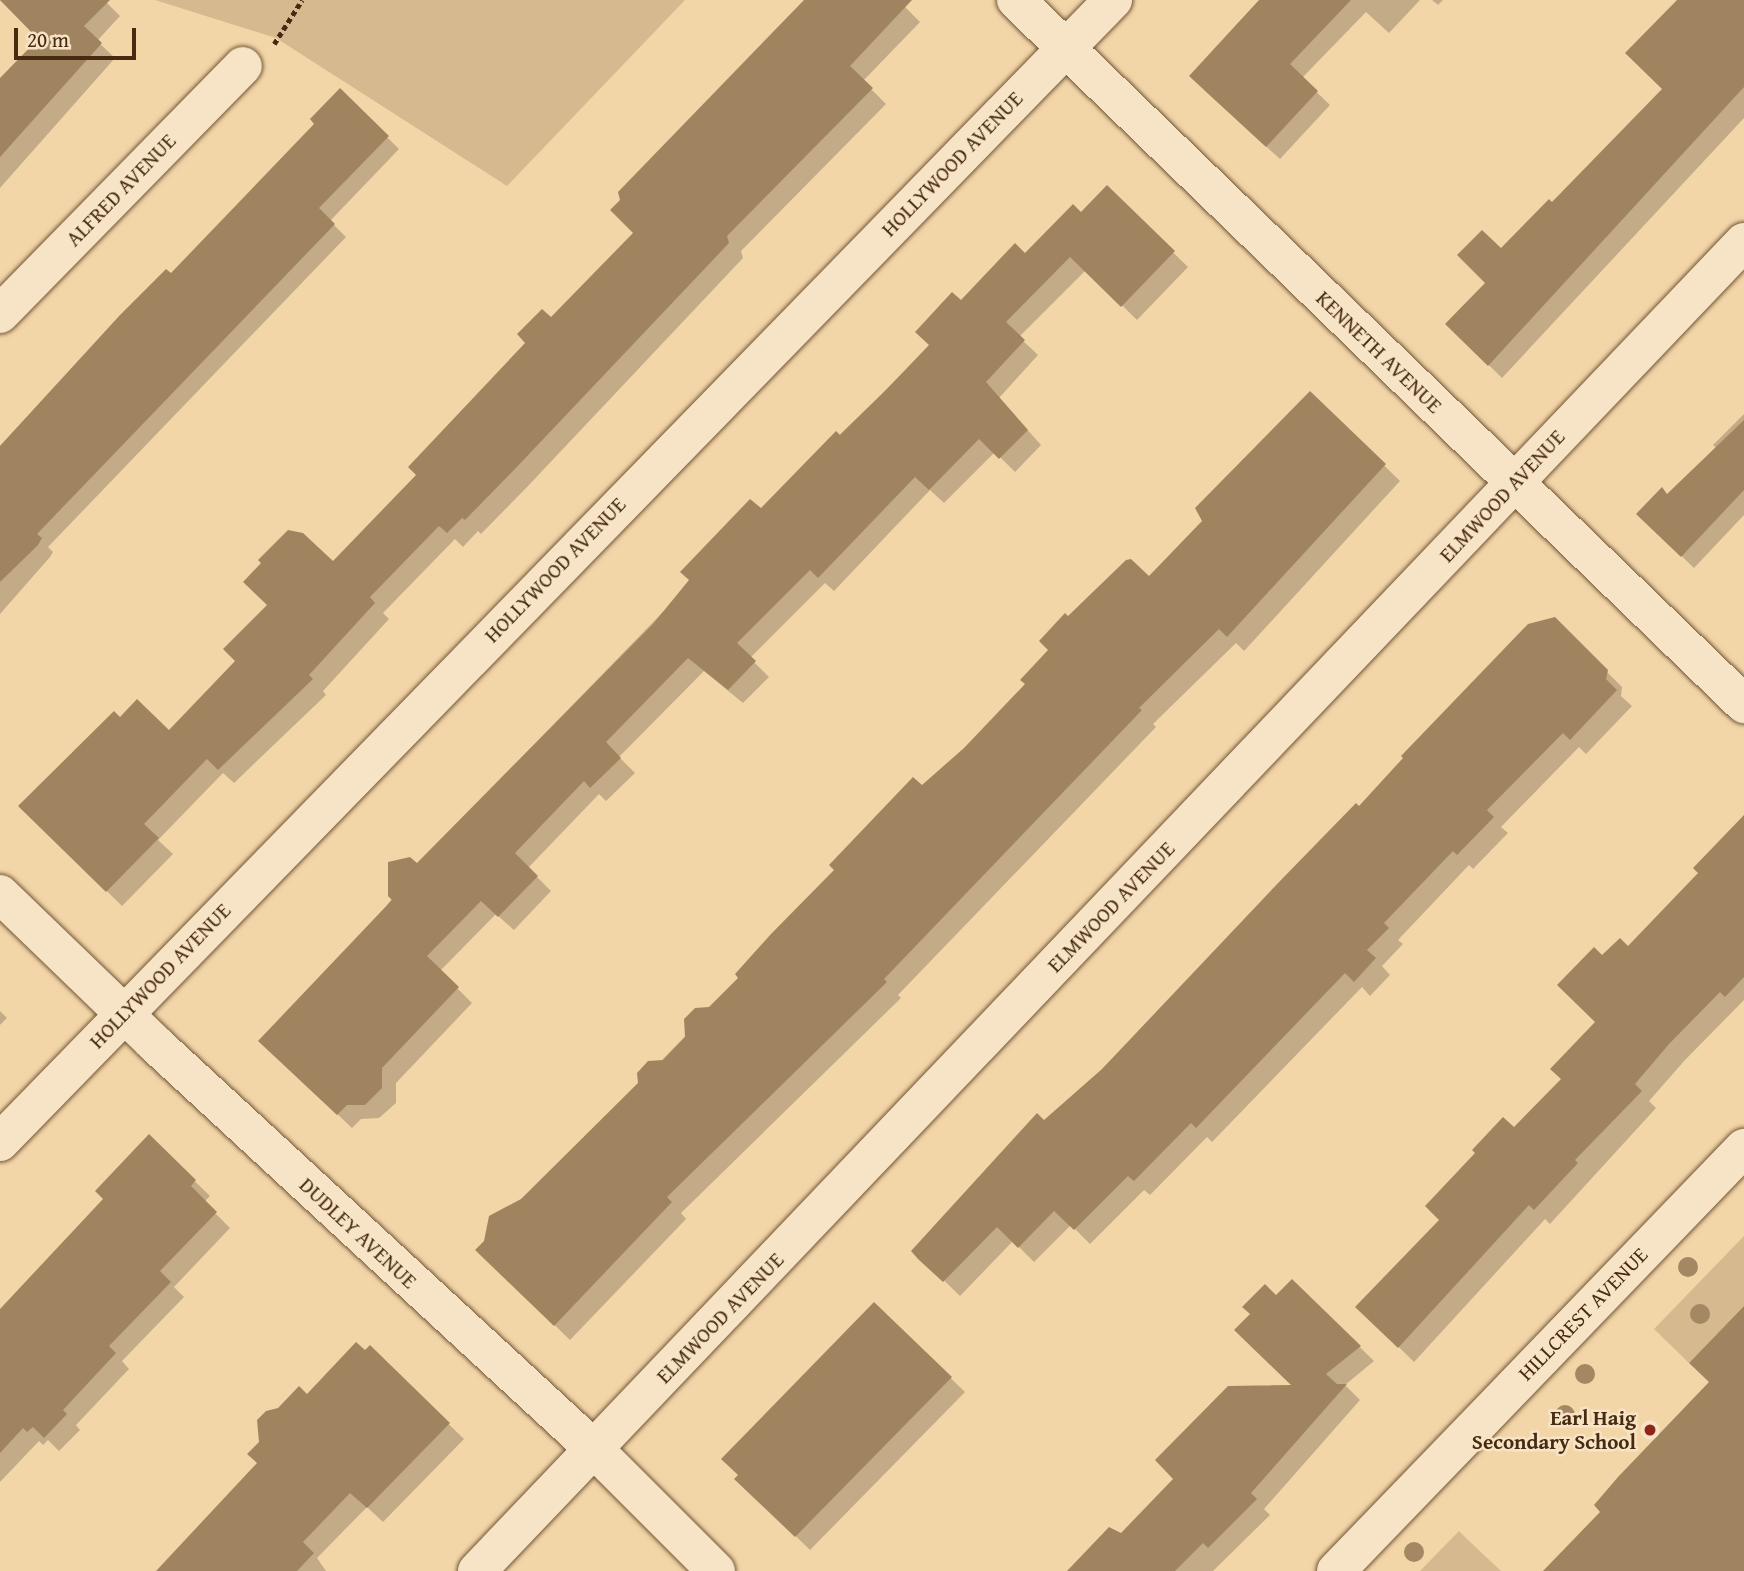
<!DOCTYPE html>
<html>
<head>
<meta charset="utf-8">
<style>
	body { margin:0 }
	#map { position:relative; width:1744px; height:1571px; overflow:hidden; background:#f3d6a8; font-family:"Gentium Book Plus",serif }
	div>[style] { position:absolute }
	.green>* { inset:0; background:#d6b98e }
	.shadow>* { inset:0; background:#0003 }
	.building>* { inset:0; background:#a08460 }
	.path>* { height:4.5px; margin-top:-2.25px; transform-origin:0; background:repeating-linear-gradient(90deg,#472b11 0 5px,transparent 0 8.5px) }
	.roads { filter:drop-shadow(0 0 2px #725637) drop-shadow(0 0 2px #725637) }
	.minor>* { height:38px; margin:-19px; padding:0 19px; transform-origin:19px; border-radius:19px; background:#f7e4c6 }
	.trees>* { width:20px; height:20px; margin:-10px; border-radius:50%; background:#a48763 }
	.dots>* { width:19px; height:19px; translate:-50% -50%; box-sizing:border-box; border:4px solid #f7e4c6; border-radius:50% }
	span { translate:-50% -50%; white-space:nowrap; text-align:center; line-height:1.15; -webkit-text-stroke:5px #f7e4c6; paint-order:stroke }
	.street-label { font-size:21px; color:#472b11 }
	.poi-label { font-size:21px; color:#472b11; font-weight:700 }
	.right { translate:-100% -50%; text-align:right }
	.scale { position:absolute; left:14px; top:28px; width:122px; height:32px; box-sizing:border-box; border:4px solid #472b11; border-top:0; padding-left:9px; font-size:21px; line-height:24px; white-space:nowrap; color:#472b11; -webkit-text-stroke:5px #f7e4c6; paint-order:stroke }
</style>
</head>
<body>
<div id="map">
	<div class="green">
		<i style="clip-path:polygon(155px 0,685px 0,507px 186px,276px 38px)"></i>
		<i style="clip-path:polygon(1744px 1236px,1744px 1306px,1689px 1363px,1654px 1329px)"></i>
		<i style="clip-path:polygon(1459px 1531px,1467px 1539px,1501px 1571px,1420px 1571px)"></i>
	</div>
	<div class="shadow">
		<i style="clip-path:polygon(0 0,104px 0,120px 16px,97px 41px,115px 58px,0 188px,0 81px,40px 39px)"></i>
		<i style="clip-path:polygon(806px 0,898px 0,920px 22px,863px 81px,886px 104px,741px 251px,743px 258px,528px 486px,481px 534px,478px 531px,463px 547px,455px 539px,383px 613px,389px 619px,323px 691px,326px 695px,234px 783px,223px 773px,158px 840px,173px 854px,122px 906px,21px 806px,120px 719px,169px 732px,418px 475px,551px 320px,635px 233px)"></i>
		<i style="clip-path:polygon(1263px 0,1420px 0,1389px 33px,1366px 12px,1302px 78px,1330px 105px,1280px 159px,1204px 90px)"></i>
		<i style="clip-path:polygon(1432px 0,1443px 0,1438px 5px)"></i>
		<i style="clip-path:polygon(1680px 0,1744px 0,1744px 118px,1502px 378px,1447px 324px,1487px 283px,1501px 250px,1552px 205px,1664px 89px)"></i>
		<i style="clip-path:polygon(340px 91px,399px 149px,330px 221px,346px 237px,48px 547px,53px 552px,50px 557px,0 614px,0 446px,85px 354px,171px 275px,317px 124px)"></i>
		<i style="clip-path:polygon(1107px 188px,1188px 267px,1137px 320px,1086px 270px,1019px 337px,1038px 355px,999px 398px,1041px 445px,1015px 472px,995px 452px,944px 503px,930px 490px,834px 591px,825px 583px,750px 658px,769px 677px,743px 703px,704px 671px,619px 757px,635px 773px,606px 801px,599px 794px,528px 868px,551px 891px,514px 930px,496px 914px,440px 971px,472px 1003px,396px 1083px,396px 1103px,379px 1118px,361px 1119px,352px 1128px,275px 1055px,417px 865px,761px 511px,931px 346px,961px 302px,1081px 214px)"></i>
		<i style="clip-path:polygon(1310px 393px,1400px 481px,1244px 651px,1236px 643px,1153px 724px,1156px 727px,898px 995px,901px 998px,681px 1213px,686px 1219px,570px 1340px,477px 1250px,1027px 685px,1068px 619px,1149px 578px,1204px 521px)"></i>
		<i style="clip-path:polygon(1744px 414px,1744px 515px,1694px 568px,1638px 514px,1668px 496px,1717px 449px,1713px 445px)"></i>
		<i style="clip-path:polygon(1554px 619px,1622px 687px,1621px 696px,1632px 706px,1586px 754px,1579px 747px,1501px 827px,1508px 833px,1473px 869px,1469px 865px,1398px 940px,1403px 944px,1382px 966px,1390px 975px,1370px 996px,1362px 987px,1212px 1142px,1207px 1137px,1150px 1195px,1144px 1190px,1090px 1244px,1071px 1225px,1034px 1262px,1013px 1241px,960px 1296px,914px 1251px,1103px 1070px,1359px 808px)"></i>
		<i style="clip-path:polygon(1744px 818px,1744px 1000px,1685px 1060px,1649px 1101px,1656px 1108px,1550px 1224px,1545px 1219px,1414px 1362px,1358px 1307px,1442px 1220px,1514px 1130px,1563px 1080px,1597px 1023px,1602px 958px,1628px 948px,1700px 873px)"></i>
		<i style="clip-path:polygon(0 1011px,7px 1018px,0 1025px)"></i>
		<i style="clip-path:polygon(149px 1137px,210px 1196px,204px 1202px,230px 1228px,174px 1287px,184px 1297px,122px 1361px,129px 1369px,76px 1425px,80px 1430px,59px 1451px,48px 1440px,43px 1445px,39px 1441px,0 1482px,0 1311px,105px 1199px)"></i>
		<i style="clip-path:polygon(1292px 1281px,1374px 1361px,1345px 1385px,1360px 1400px,1264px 1509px,1270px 1515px,1213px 1571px,1068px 1571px,1122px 1535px,1295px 1387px,1276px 1298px)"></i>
		<i style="clip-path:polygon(874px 1304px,965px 1392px,810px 1550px,737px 1479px)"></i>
		<i style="clip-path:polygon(370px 1348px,464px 1439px,383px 1522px,367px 1507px,317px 1558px,326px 1571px,158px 1571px,259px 1463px,307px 1397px)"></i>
	</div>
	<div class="building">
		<i style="clip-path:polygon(0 0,110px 0,84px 26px,102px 43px,0 157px,0 78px,38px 39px)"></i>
		<i style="clip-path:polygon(804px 0,912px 0,850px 66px,873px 88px,727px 236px,729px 243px,513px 471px,465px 520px,462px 518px,447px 533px,439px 526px,370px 597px,375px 603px,309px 675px,313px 679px,218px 770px,207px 759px,144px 824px,159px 838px,106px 892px,18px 806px,114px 711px,120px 717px,137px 699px,169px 730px,235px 661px,223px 649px,267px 605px,243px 582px,261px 563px,258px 560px,288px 530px,303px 533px,333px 561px,416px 475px,408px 467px,525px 343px,517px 334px,542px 309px,551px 317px,633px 233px,610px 210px,620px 200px,618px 192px)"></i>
		<i style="clip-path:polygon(1259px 0,1351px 0,1290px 64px,1318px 91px,1266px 147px,1189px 76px)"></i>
		<i style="clip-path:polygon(1677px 0,1744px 0,1744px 87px,1488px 366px,1445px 324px,1485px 283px,1457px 255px,1482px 230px,1501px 248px,1549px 199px,1552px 202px,1662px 89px,1625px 53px)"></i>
		<i style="clip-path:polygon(340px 88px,389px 136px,319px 208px,335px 224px,37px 534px,42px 538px,38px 545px,0 582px,0 446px,120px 315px,166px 269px,171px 273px,314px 124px,310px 119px)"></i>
		<i style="clip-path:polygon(1107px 185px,1175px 251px,1121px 307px,1070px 257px,1006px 322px,1025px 340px,986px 382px,1028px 430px,999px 459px,979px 439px,929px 490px,915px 477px,818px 578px,810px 570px,737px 643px,756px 661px,728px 690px,688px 658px,606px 742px,621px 758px,590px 788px,584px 781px,515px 853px,538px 876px,498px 917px,481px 901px,427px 956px,459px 987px,382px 1068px,382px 1088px,365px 1105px,347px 1105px,337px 1115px,258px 1041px,392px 900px,388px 896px,388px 862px,410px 857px,417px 863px,653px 624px,689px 580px,680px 572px,750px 499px,761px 508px,836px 431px,840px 435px,883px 393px,929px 345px,915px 332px,952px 292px,961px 300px,1015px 243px,1025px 253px,1073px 204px,1081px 212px)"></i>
		<i style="clip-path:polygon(1310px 391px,1386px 464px,1227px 637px,1219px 629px,1139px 708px,1142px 710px,884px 979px,887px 982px,667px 1197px,672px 1202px,554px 1326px,475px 1250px,484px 1241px,489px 1216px,521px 1199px,638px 1083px,637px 1073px,648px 1061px,663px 1060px,685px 1037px,684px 1019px,695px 1008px,709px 1007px,738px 978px,735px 974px,771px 934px,834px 870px,829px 865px,913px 777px,922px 785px,964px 748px,1025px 684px,1020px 680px,1048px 650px,1039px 641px,1065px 613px,1068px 616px,1126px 560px,1131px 559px,1149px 576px,1202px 521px,1195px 508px)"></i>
		<i style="clip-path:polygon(1744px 420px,1744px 490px,1681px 557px,1636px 514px,1662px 487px,1667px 494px)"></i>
		<i style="clip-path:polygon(1555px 617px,1608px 670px,1606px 679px,1617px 690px,1570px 740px,1563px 733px,1487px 810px,1494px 817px,1457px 855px,1453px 851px,1384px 923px,1389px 928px,1367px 950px,1376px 958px,1354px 982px,1345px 973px,1196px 1128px,1191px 1123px,1134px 1181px,1128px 1176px,1074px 1230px,1054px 1211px,1018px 1248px,997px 1227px,943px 1282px,918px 1259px,911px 1251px,1037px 1113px,1044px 1120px,1102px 1069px,1281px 880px,1356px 803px,1359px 806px,1403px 758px,1401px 756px,1528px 624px)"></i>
		<i style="clip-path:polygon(1744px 815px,1744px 977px,1725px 997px,1720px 992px,1669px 1044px,1635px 1084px,1642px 1091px,1575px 1160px,1578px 1163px,1534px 1210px,1529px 1205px,1398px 1348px,1355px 1307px,1439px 1220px,1425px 1206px,1475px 1153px,1472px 1150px,1503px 1117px,1514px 1127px,1561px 1079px,1550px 1069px,1595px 1022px,1557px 985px,1594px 947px,1602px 955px,1620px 938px,1628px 946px,1698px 873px,1693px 868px)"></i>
		<i style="clip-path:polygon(149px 1134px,196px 1180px,191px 1186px,217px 1212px,160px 1271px,171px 1282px,109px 1346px,116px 1353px,63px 1410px,67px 1414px,44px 1438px,33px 1427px,27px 1432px,23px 1428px,0 1453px,0 1309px,103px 1199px,95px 1191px)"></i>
		<i style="clip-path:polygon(1292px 1279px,1361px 1346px,1326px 1374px,1337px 1384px,1347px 1384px,1251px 1493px,1257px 1499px,1208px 1548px,1203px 1543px,1175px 1571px,1067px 1571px,1109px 1527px,1121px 1533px,1173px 1479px,1155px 1460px,1228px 1386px,1291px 1385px,1234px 1330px,1250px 1314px,1242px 1307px,1265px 1284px,1276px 1295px)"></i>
		<i style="clip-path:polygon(874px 1302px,952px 1377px,795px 1537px,734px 1479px,738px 1475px,721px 1459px)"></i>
		<i style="clip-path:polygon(1744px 1306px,1744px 1571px,1543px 1571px,1600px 1512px,1594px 1505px,1618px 1477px,1709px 1382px,1689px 1363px)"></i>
		<i style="clip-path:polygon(356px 1342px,365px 1350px,370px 1345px,450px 1423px,367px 1508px,350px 1493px,303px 1542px,314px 1553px,297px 1571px,156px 1571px,257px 1463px,247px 1454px,259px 1442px,257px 1420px,266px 1411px,278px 1408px,299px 1386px,307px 1394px)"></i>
	</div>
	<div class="path">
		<i style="left:274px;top:44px;width:52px;rotate:-57.5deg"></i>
	</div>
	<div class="roads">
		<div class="minor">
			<i style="left:1016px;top:0;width:1013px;rotate:44.04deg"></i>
			<i style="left:0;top:314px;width:347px;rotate:-45.6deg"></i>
			<i style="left:0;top:894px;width:213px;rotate:44deg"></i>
			<i style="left:153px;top:1042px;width:602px;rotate:42.71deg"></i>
			<i style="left:595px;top:1450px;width:171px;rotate:45deg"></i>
			<i style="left:0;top:1142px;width:1595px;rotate:-45.74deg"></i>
			<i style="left:477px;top:1571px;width:1836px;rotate:-46.37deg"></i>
			<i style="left:1336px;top:1571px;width:588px;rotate:-46.03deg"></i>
		</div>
	</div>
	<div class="trees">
		<i style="left:1688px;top:1267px"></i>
		<i style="left:1700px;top:1314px"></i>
		<i style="left:1585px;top:1374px"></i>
		<i style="left:1565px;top:1415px"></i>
		<i style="left:1414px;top:1552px"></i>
	</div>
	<div class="dots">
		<i style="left:1650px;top:1430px;background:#8f2418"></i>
	</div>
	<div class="street-label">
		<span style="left:952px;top:164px;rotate:-46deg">HOLLYWOOD AVENUE</span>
		<span style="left:121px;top:190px;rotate:-46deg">ALFRED AVENUE</span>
		<span style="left:1379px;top:352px;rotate:44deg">KENNETH AVENUE</span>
		<span style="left:1502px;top:496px;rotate:-47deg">ELMWOOD AVENUE</span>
		<span style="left:555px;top:570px;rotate:-46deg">HOLLYWOOD AVENUE</span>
		<span style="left:1111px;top:907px;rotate:-46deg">ELMWOOD AVENUE</span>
		<span style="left:160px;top:976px;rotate:-46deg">HOLLYWOOD AVENUE</span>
		<span style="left:358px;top:1233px;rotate:43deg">DUDLEY AVENUE</span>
		<span style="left:1583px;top:1314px;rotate:-46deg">HILLCREST AVENUE</span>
		<span style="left:720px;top:1318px;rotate:-46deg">ELMWOOD AVENUE</span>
	</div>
	<div class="poi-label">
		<span class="right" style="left:1636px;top:1430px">Earl Haig<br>Secondary School</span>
	</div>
	<div class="scale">20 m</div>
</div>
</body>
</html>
